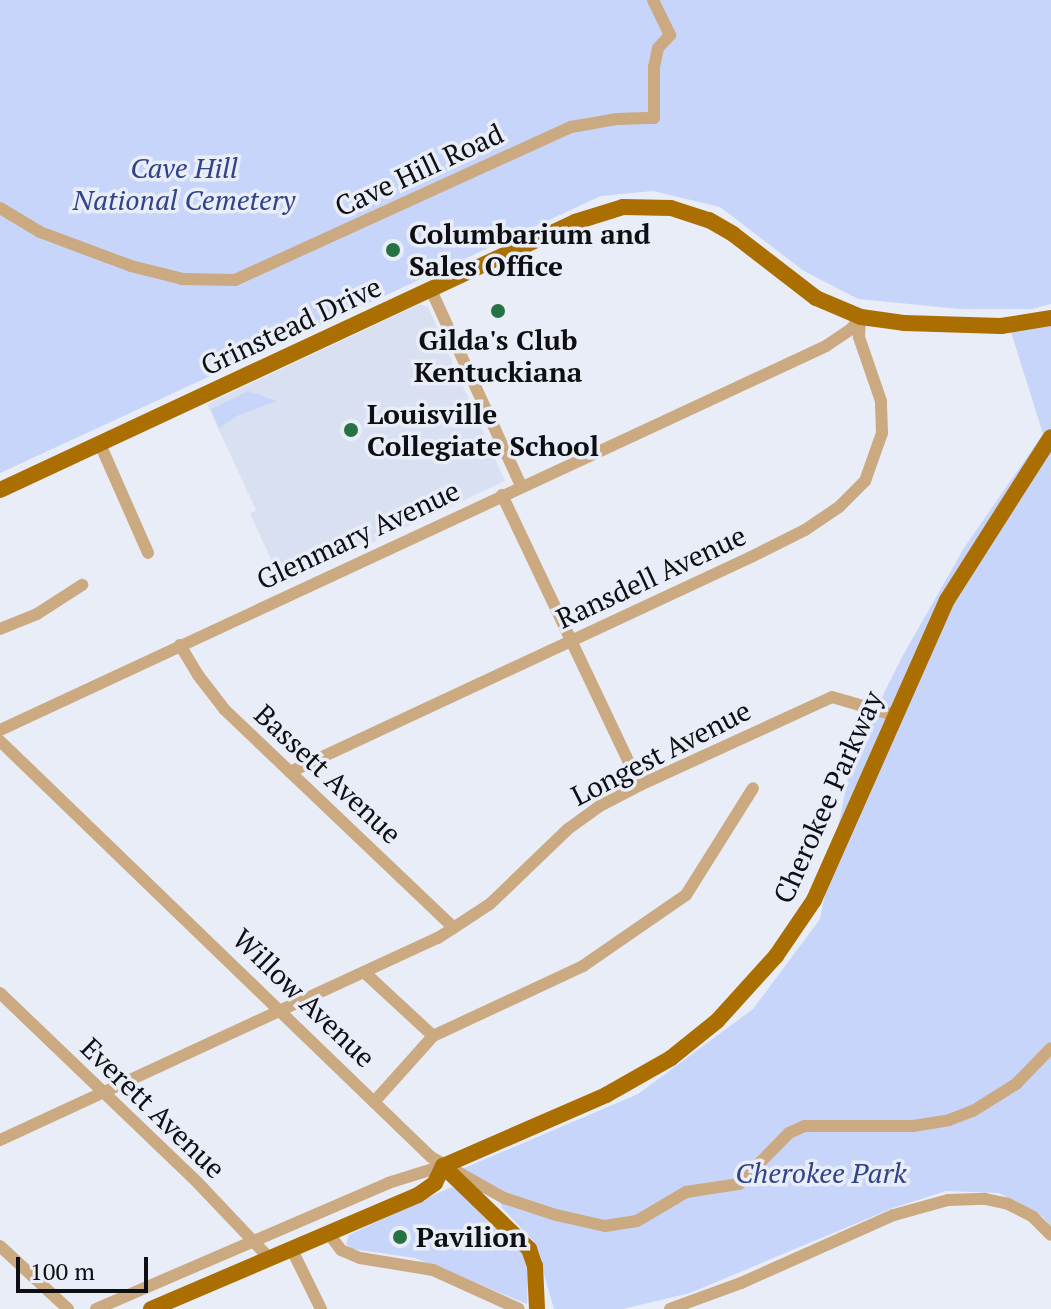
<!DOCTYPE html>
<html>
<head>
<meta charset="utf-8">
<style>
	body { margin:0 }
	#map { position:relative; width:1051px; height:1309px; overflow:hidden; background:#e9edf8; font-family:"PT Serif",serif }
	div>[style] { position:absolute }
	.built>* { inset:0; background:#d9e0f1 }
	.green>* { inset:0; background:#c8d5fa }
	.minor>* { height:12px; margin:-6px; padding:0 6px; transform-origin:6px; border-radius:6px; background:#cbaa81 }
	.major>* { height:16px; margin:-8px; padding:0 8px; transform-origin:8px; border-radius:8px; background:#aa6f00 }
	.dots>* { width:22px; height:22px; translate:-50% -50%; box-sizing:border-box; border:4px solid #e9edf8; border-radius:50% }
	span { translate:-50% -50%; white-space:nowrap; text-align:center; line-height:1.15; -webkit-text-stroke:7px #e9edf8; paint-order:stroke }
	.park-label { font-size:28px; color:#31448a; font-style:italic }
	.street-label { font-size:28px; color:#0d0f12 }
	.poi-label { font-size:28px; color:#0d0f12; font-weight:700 }
	.left { translate:0 -50%; text-align:left }
	.scale { position:absolute; left:16px; top:1257px; width:132px; height:36px; box-sizing:border-box; border:4px solid #0d0f12; border-top:0; padding-left:10px; font-size:24px; line-height:28px; white-space:nowrap; color:#0d0f12; -webkit-text-stroke:6px #e9edf8; paint-order:stroke }
</style>
</head>
<body>
<div id="map">
	<div class="built">
		<i style="clip-path:polygon(420px 304px,428px 307px,505px 481px,283px 585px,250px 514px,256px 510px,207px 404px)"></i>
	</div>
	<div class="green">
		<i style="clip-path:polygon(0 0,1051px 0,1051px 304px,1032px 309px,960px 309px,858px 299px,804px 271px,720px 207px,653px 191px,601px 196px,0 473px)"></i>
		<i style="clip-path:polygon(1051px 325px,1051px 1227px,1043px 1217px,999px 1193px,946px 1191px,893px 1208px,690px 1293px,623px 1309px,554px 1309px,535px 1243px,502px 1208px,497px 1190px,462px 1169px,638px 1094px,753px 1009px,820px 919px,852px 757px,902px 657px,964px 548px,1043px 434px,1011px 332px)"></i>
		<i style="clip-path:polygon(248px 391px,277px 401px,239px 415px,219px 428px,211px 409px)"></i>
		<i style="clip-path:polygon(451px 1187px,458px 1190px,524px 1255px,528px 1274px,527px 1304px,415px 1258px,352px 1249px,346px 1244px,349px 1235px)"></i>
	</div>
	<div class="minor">
		<i style="left:0;top:208px;width:47px;rotate:31deg"></i>
		<i style="left:40px;top:232px;width:97px;rotate:20.5deg"></i>
		<i style="left:131px;top:266px;width:54px;rotate:14deg"></i>
		<i style="left:183px;top:279px;width:52px;rotate:1.1deg"></i>
		<i style="left:235px;top:280px;width:369px;rotate:-24.5deg"></i>
		<i style="left:571px;top:127px;width:47px;rotate:-9.9deg"></i>
		<i style="left:617px;top:119px;width:37px;rotate:-2deg"></i>
		<i style="left:654px;top:118px;width:51px;rotate:-90deg"></i>
		<i style="left:654px;top:67px;width:19px;rotate:-78deg"></i>
		<i style="left:658px;top:48px;width:18px;rotate:-47deg"></i>
		<i style="left:670px;top:35px;width:39px;rotate:-116deg"></i>
		<i style="left:431px;top:290px;width:216px;rotate:65.3deg"></i>
		<i style="left:100px;top:444px;width:119px;rotate:66.2deg"></i>
		<i style="left:502px;top:495px;width:321px;rotate:64.6deg"></i>
		<i style="left:0;top:629px;width:40px;rotate:-22deg"></i>
		<i style="left:37px;top:614px;width:54px;rotate:-32.8deg"></i>
		<i style="left:180px;top:645px;width:35px;rotate:59deg"></i>
		<i style="left:198px;top:675px;width:44px;rotate:52.4deg"></i>
		<i style="left:225px;top:710px;width:316px;rotate:43.6deg"></i>
		<i style="left:0;top:730px;width:911px;rotate:-24.93deg"></i>
		<i style="left:826px;top:346px;width:30px;rotate:-34deg"></i>
		<i style="left:851px;top:329px;width:16px;rotate:-50deg"></i>
		<i style="left:0;top:741px;width:599px;rotate:43.99deg"></i>
		<i style="left:431px;top:1157px;width:84px;rotate:29.3deg"></i>
		<i style="left:504px;top:1198px;width:55px;rotate:18.1deg"></i>
		<i style="left:556px;top:1215px;width:50px;rotate:12.7deg"></i>
		<i style="left:605px;top:1226px;width:32px;rotate:-9deg"></i>
		<i style="left:637px;top:1221px;width:57px;rotate:-30.6deg"></i>
		<i style="left:686px;top:1192px;width:54px;rotate:-8.6deg"></i>
		<i style="left:739px;top:1184px;width:71px;rotate:-45.6deg"></i>
		<i style="left:789px;top:1133px;width:17px;rotate:-24deg"></i>
		<i style="left:805px;top:1126px;width:108px"></i>
		<i style="left:913px;top:1126px;width:36px;rotate:-9deg"></i>
		<i style="left:949px;top:1120px;width:26px;rotate:-21deg"></i>
		<i style="left:973px;top:1111px;width:51px;rotate:-32.1deg"></i>
		<i style="left:1016px;top:1084px;width:50px;rotate:-45.8deg"></i>
		<i style="left:290px;top:772px;width:509px;rotate:-25deg"></i>
		<i style="left:751px;top:557px;width:60px;rotate:-26.6deg"></i>
		<i style="left:805px;top:530px;width:41px;rotate:-34.1deg"></i>
		<i style="left:839px;top:507px;width:37px;rotate:-45deg"></i>
		<i style="left:865px;top:481px;width:51px;rotate:-70.5deg"></i>
		<i style="left:882px;top:433px;width:32px;rotate:-92deg"></i>
		<i style="left:881px;top:401px;width:68px;rotate:-109deg"></i>
		<i style="left:859px;top:337px;width:17px;rotate:-87deg"></i>
		<i style="left:364px;top:972px;width:94px;rotate:42.8deg"></i>
		<i style="left:0;top:993px;width:274px;rotate:43.8deg"></i>
		<i style="left:198px;top:1183px;width:105px;rotate:46.5deg"></i>
		<i style="left:374px;top:1102px;width:89px;rotate:-48.2deg"></i>
		<i style="left:433px;top:1036px;width:166px;rotate:-25deg"></i>
		<i style="left:583px;top:966px;width:125px;rotate:-34.6deg"></i>
		<i style="left:686px;top:895px;width:126px;rotate:-57.9deg"></i>
		<i style="left:0;top:1140px;width:482px;rotate:-24.8deg"></i>
		<i style="left:438px;top:938px;width:62px;rotate:-33.2deg"></i>
		<i style="left:490px;top:904px;width:108px;rotate:-43.9deg"></i>
		<i style="left:568px;top:829px;width:39px;rotate:-36deg"></i>
		<i style="left:600px;top:806px;width:45px;rotate:-27.7deg"></i>
		<i style="left:640px;top:785px;width:211px;rotate:-24.6deg"></i>
		<i style="left:832px;top:697px;width:65px;rotate:16.2deg"></i>
		<i style="left:329px;top:1234px;width:20px;rotate:53deg"></i>
		<i style="left:341px;top:1250px;width:21px;rotate:23deg"></i>
		<i style="left:360px;top:1258px;width:74px;rotate:9.3deg"></i>
		<i style="left:433px;top:1270px;width:94px;rotate:24.4deg"></i>
		<i style="left:0;top:1246px;width:93px;rotate:42.8deg"></i>
		<i style="left:292px;top:1250px;width:66px;rotate:63.8deg"></i>
		<i style="left:96px;top:1309px;width:318px;rotate:-23.3deg"></i>
		<i style="left:388px;top:1183px;width:58px;rotate:-17.2deg"></i>
		<i style="left:670px;top:1309px;width:76px;rotate:-20.1deg"></i>
		<i style="left:741px;top:1283px;width:167px;rotate:-24deg"></i>
		<i style="left:894px;top:1215px;width:56px;rotate:-15.5deg"></i>
		<i style="left:948px;top:1200px;width:37px;rotate:-2deg"></i>
		<i style="left:985px;top:1199px;width:24px;rotate:12deg"></i>
		<i style="left:1008px;top:1204px;width:28px;rotate:27deg"></i>
		<i style="left:1033px;top:1217px;width:25px;rotate:45deg"></i>
	</div>
	<div class="major">
		<i style="left:0;top:490px;width:634px;rotate:-24.99deg"></i>
		<i style="left:575px;top:222px;width:50px;rotate:-17.4deg"></i>
		<i style="left:623px;top:207px;width:48px;rotate:1.2deg"></i>
		<i style="left:671px;top:208px;width:40px;rotate:18deg"></i>
		<i style="left:709px;top:220px;width:28px;rotate:30deg"></i>
		<i style="left:733px;top:234px;width:105px;rotate:37.6deg"></i>
		<i style="left:816px;top:298px;width:49px;rotate:22.9deg"></i>
		<i style="left:861px;top:317px;width:43px;rotate:7.9deg"></i>
		<i style="left:904px;top:323px;width:97px;rotate:1.8deg"></i>
		<i style="left:1001px;top:326px;width:51px;rotate:-9.1deg"></i>
		<i style="left:443px;top:1166px;width:120px;rotate:44deg"></i>
		<i style="left:529px;top:1249px;width:18px;rotate:71deg"></i>
		<i style="left:535px;top:1266px;width:43px;rotate:87.3deg"></i>
		<i style="left:151px;top:1309px;width:290px;rotate:-23.1deg"></i>
		<i style="left:418px;top:1195px;width:21px;rotate:-35deg"></i>
		<i style="left:435px;top:1183px;width:19px;rotate:-65deg"></i>
		<i style="left:443px;top:1166px;width:178px;rotate:-23.5deg"></i>
		<i style="left:606px;top:1095px;width:75px;rotate:-29.6deg"></i>
		<i style="left:671px;top:1058px;width:59px;rotate:-38.8deg"></i>
		<i style="left:717px;top:1021px;width:88px;rotate:-47.8deg"></i>
		<i style="left:776px;top:956px;width:68px;rotate:-55.8deg"></i>
		<i style="left:814px;top:900px;width:328px;rotate:-66.1deg"></i>
		<i style="left:947px;top:600px;width:193px;rotate:-57.5deg"></i>
	</div>
	<div class="dots">
		<i style="left:393px;top:250px;background:#257342"></i>
		<i style="left:498px;top:311px;background:#257342"></i>
		<i style="left:351px;top:430px;background:#257342"></i>
		<i style="left:400px;top:1237px;background:#257342"></i>
	</div>
	<div class="park-label">
		<span style="left:184px;top:184px">Cave Hill<br>National Cemetery</span>
		<span style="left:821px;top:1173px">Cherokee Park</span>
	</div>
	<div class="street-label">
		<span style="left:419px;top:170px;rotate:-25deg">Cave Hill Road</span>
		<span style="left:291px;top:326px;rotate:-25deg">Grinstead Drive</span>
		<span style="left:358px;top:535px;rotate:-25deg">Glenmary Avenue</span>
		<span style="left:651px;top:577px;rotate:-25deg">Ransdell Avenue</span>
		<span style="left:661px;top:753px;rotate:-27deg">Longest Avenue</span>
		<span style="left:328px;top:774px;rotate:43deg">Bassett Avenue</span>
		<span style="left:828px;top:797px;rotate:-66deg">Cherokee Parkway</span>
		<span style="left:304px;top:998px;rotate:44deg">Willow Avenue</span>
		<span style="left:153px;top:1108px;rotate:44deg">Everett Avenue</span>
	</div>
	<div class="poi-label">
		<span class="left" style="left:409px;top:250px">Columbarium and<br>Sales Office</span>
		<span style="left:498px;top:356px">Gilda's Club<br>Kentuckiana</span>
		<span class="left" style="left:367px;top:430px">Louisville<br>Collegiate School</span>
		<span class="left" style="left:416px;top:1237px">Pavilion</span>
	</div>
	<div class="scale">100 m</div>
</div>
</body>
</html>
